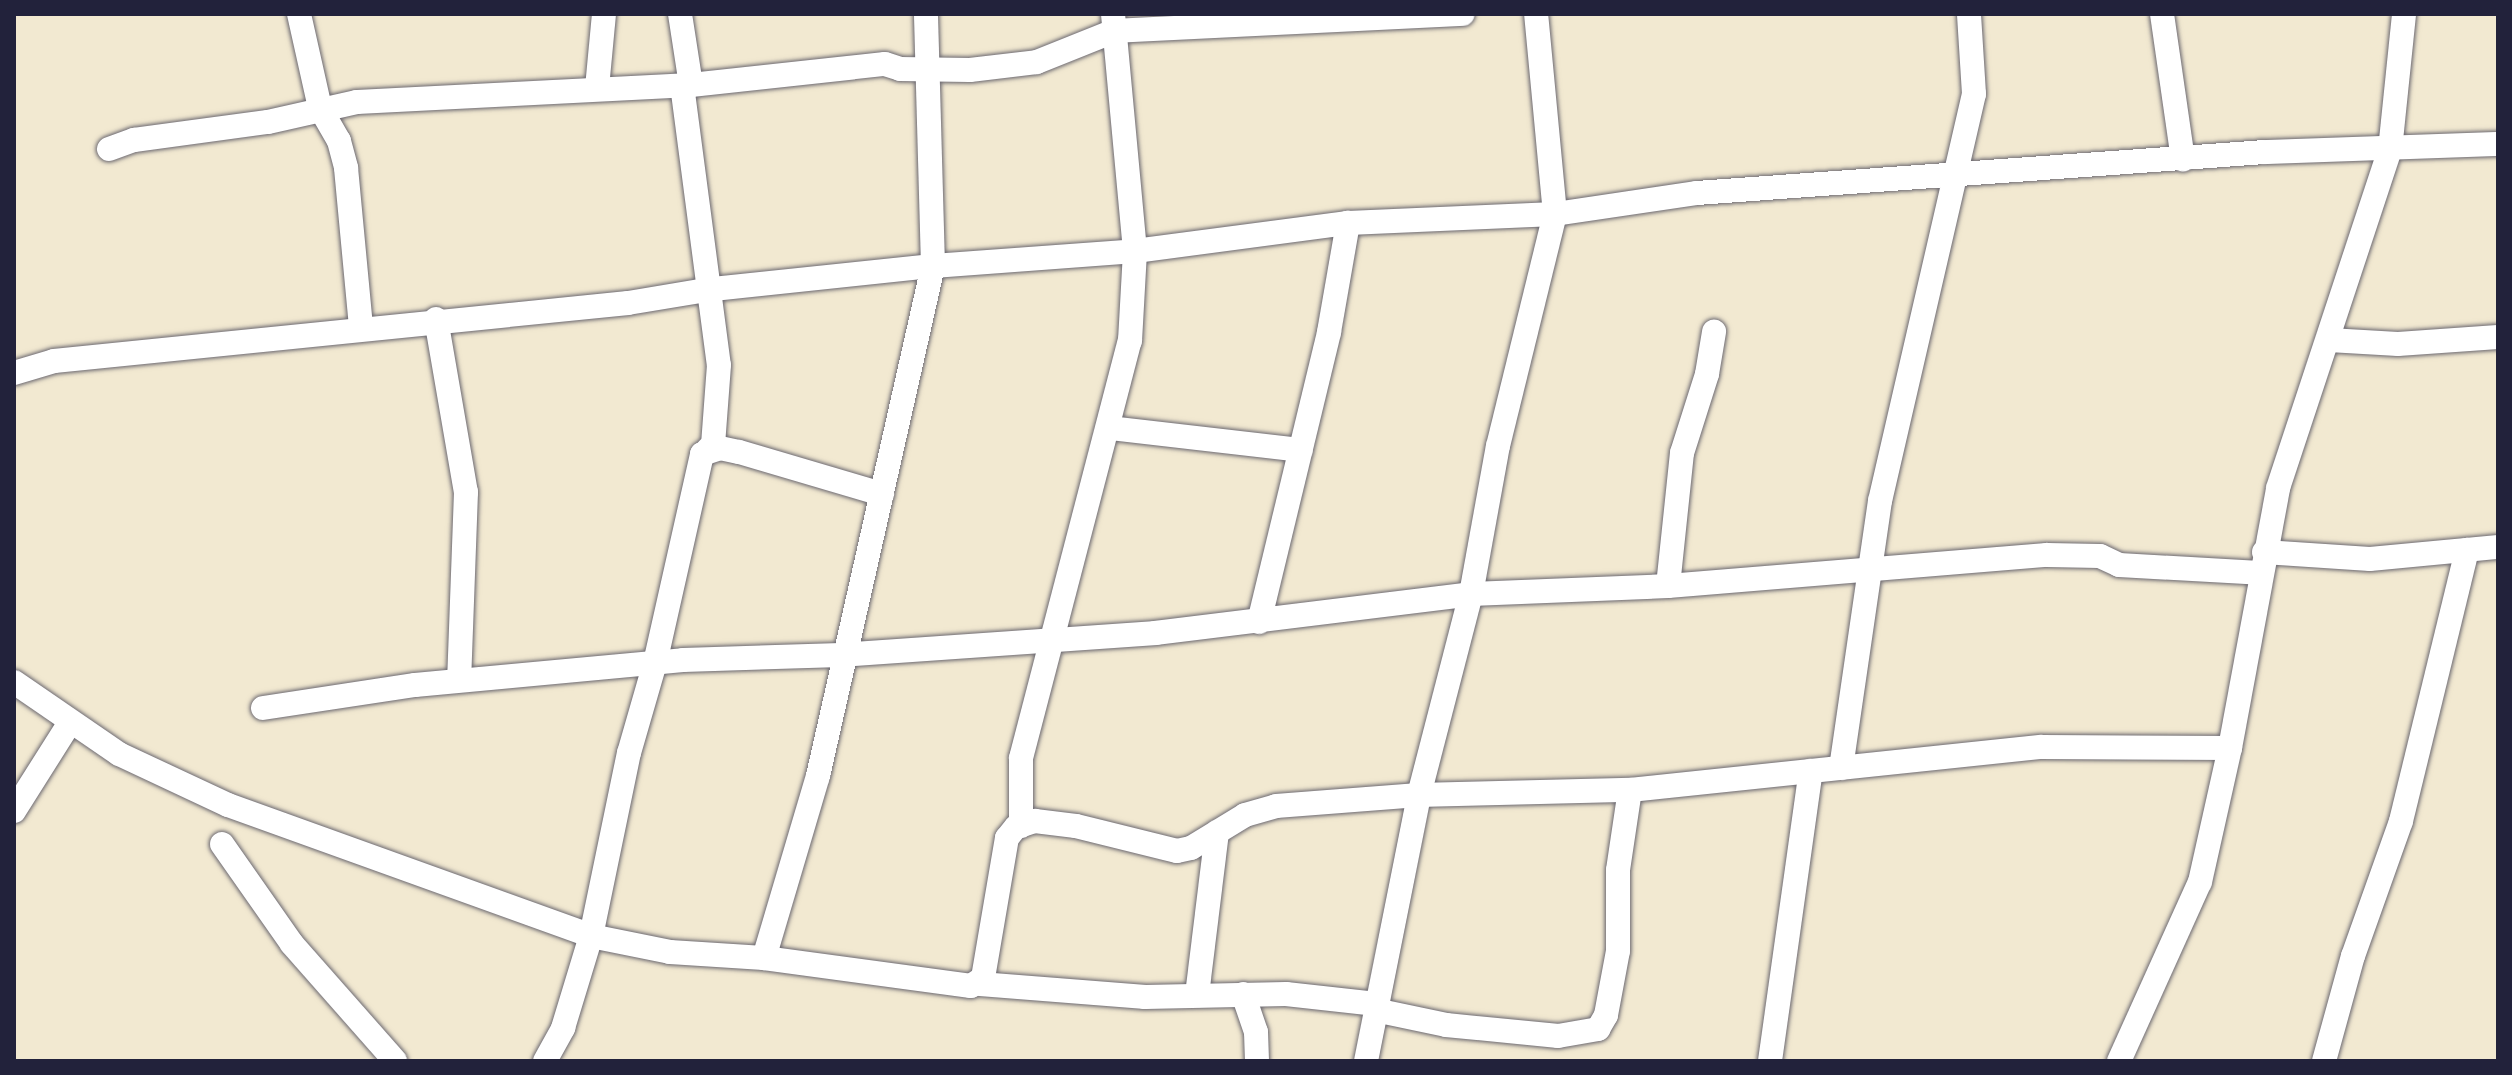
<!DOCTYPE html>
<html>
<head>
<meta charset="utf-8">
<style>
	body { margin:0 }
	#map { position:relative; width:2512px; height:1075px; overflow:hidden; background:#f2e9d1; font-family:"Gochi Hand",sans-serif }
	div>[style] { position:absolute }
	.roads { filter:drop-shadow(0 0 2px #6b6870) drop-shadow(0 0 2px #6b6870) }
	.street>* { height:24px; margin:-12px; padding:0 12px; transform-origin:12px; border-radius:12px; background:#fff }
	span { translate:-50% -50%; white-space:nowrap; text-align:center; line-height:1.15; -webkit-text-stroke:6px #fdfcf7; paint-order:stroke }
	.frame { position:absolute; inset:0; border:16px solid #22223b; pointer-events:none }
</style>
</head>
<body>
<div id="map">
	<div class="roads">
		<div class="street">
			<i style="left:299px;top:14px;width:96px;rotate:77.4deg"></i>
			<i style="left:320px;top:108px;width:38px;rotate:60deg"></i>
			<i style="left:339px;top:141px;width:28px;rotate:75deg"></i>
			<i style="left:346px;top:168px;width:160px;rotate:84.6deg"></i>
			<i style="left:680px;top:14px;width:72px;rotate:81.2deg"></i>
			<i style="left:2162px;top:14px;width:147px;rotate:81.8deg"></i>
			<i style="left:682px;top:85px;width:282px;rotate:82.5deg"></i>
			<i style="left:719px;top:365px;width:80px;rotate:94.3deg"></i>
			<i style="left:713px;top:445px;width:6px;rotate:141deg"></i>
			<i style="left:597px;top:88px;width:74px;rotate:-84.6deg"></i>
			<i style="left:109px;top:149px;width:27px;rotate:-20deg"></i>
			<i style="left:134px;top:140px;width:135px;rotate:-7.7deg"></i>
			<i style="left:268px;top:122px;width:91px;rotate:-12.7deg"></i>
			<i style="left:357px;top:102px;width:334px;rotate:-2.9deg"></i>
			<i style="left:691px;top:85px;width:195px;rotate:-6.2deg"></i>
			<i style="left:885px;top:64px;width:16px;rotate:18deg"></i>
			<i style="left:900px;top:69px;width:70px;rotate:0.8deg"></i>
			<i style="left:970px;top:70px;width:67px;rotate:-6.8deg"></i>
			<i style="left:1037px;top:62px;width:83px;rotate:-21.9deg"></i>
			<i style="left:1114px;top:31px;width:349px;rotate:-2.8deg"></i>
			<i style="left:436px;top:319px;width:176px;rotate:80.2deg"></i>
			<i style="left:466px;top:492px;width:188px;rotate:92.1deg"></i>
			<i style="left:2329px;top:340px;width:69px;rotate:3.3deg"></i>
			<i style="left:2398px;top:344px;width:100px;rotate:-4deg"></i>
			<i style="left:14px;top:373px;width:42px;rotate:-16.7deg"></i>
			<i style="left:54px;top:361px;width:577px;rotate:-5.77deg"></i>
			<i style="left:628px;top:303px;width:86px;rotate:-9.4deg"></i>
			<i style="left:713px;top:289px;width:221px;rotate:-6deg"></i>
			<i style="left:933px;top:266px;width:203px;rotate:-4.2deg"></i>
			<i style="left:1135px;top:251px;width:215px;rotate:-7.5deg"></i>
			<i style="left:1348px;top:223px;width:207px;rotate:-2.5deg"></i>
			<i style="left:1555px;top:214px;width:144px;rotate:-8.4deg"></i>
			<i style="left:1697px;top:193px;width:569px;rotate:-4.13deg"></i>
			<i style="left:2265px;top:152px;width:233px;rotate:-2deg"></i>
			<i style="left:1110px;top:428px;width:192px;rotate:6.6deg"></i>
			<i style="left:2264px;top:552px;width:106px;rotate:3.8deg"></i>
			<i style="left:2370px;top:559px;width:129px;rotate:-5.4deg"></i>
			<i style="left:1668px;top:586px;width:134px;rotate:-84deg"></i>
			<i style="left:1682px;top:453px;width:83px;rotate:-72.4deg"></i>
			<i style="left:1707px;top:374px;width:43px;rotate:-80.5deg"></i>
			<i style="left:1259px;top:622px;width:298px;rotate:-76.4deg"></i>
			<i style="left:1329px;top:332px;width:111px;rotate:-80.1deg"></i>
			<i style="left:14px;top:682px;width:127px;rotate:34.4deg"></i>
			<i style="left:119px;top:754px;width:120px;rotate:25.1deg"></i>
			<i style="left:228px;top:805px;width:386px;rotate:19.8deg"></i>
			<i style="left:591px;top:936px;width:81px;rotate:11.4deg"></i>
			<i style="left:670px;top:952px;width:94px;rotate:3.7deg"></i>
			<i style="left:764px;top:958px;width:209px;rotate:7.7deg"></i>
			<i style="left:971px;top:986px;width:14px;rotate:-34deg"></i>
			<i style="left:983px;top:978px;width:142px;rotate:-80.3deg"></i>
			<i style="left:1007px;top:838px;width:14px;rotate:-51deg"></i>
			<i style="left:1016px;top:827px;width:20px;rotate:-18deg"></i>
			<i style="left:1035px;top:821px;width:41px;rotate:7deg"></i>
			<i style="left:1076px;top:826px;width:104px;rotate:13.9deg"></i>
			<i style="left:1177px;top:851px;width:14px;rotate:-12deg"></i>
			<i style="left:1191px;top:848px;width:63px;rotate:-31.4deg"></i>
			<i style="left:1245px;top:815px;width:32px;rotate:-16deg"></i>
			<i style="left:1276px;top:806px;width:143px;rotate:-4.4deg"></i>
			<i style="left:1419px;top:795px;width:211px;rotate:-1.4deg"></i>
			<i style="left:1630px;top:790px;width:414px;rotate:-6deg"></i>
			<i style="left:2042px;top:747px;width:188px;rotate:0.3deg"></i>
			<i style="left:263px;top:708px;width:154px;rotate:-8.6deg"></i>
			<i style="left:415px;top:685px;width:269px;rotate:-5.3deg"></i>
			<i style="left:683px;top:660px;width:158px;rotate:-1.8deg"></i>
			<i style="left:841px;top:655px;width:315px;rotate:-4deg"></i>
			<i style="left:1155px;top:633px;width:318px;rotate:-7deg"></i>
			<i style="left:1471px;top:594px;width:197px;rotate:-2.3deg"></i>
			<i style="left:1668px;top:586px;width:380px;rotate:-4.7deg"></i>
			<i style="left:2047px;top:555px;width:53px;rotate:1.1deg"></i>
			<i style="left:2100px;top:556px;width:21px;rotate:25deg"></i>
			<i style="left:2119px;top:565px;width:141px;rotate:3.2deg"></i>
			<i style="left:1841px;top:768px;width:270px;rotate:-81.7deg"></i>
			<i style="left:1880px;top:501px;width:418px;rotate:-77deg"></i>
			<i style="left:1974px;top:94px;width:80px;rotate:-93.6deg"></i>
			<i style="left:14px;top:811px;width:103px;rotate:-57.7deg"></i>
			<i style="left:1021px;top:826px;width:68px;rotate:-90deg"></i>
			<i style="left:1021px;top:758px;width:431px;rotate:-75.4deg"></i>
			<i style="left:1130px;top:341px;width:90px;rotate:-86.8deg"></i>
			<i style="left:1135px;top:251px;width:238px;rotate:-95.3deg"></i>
			<i style="left:222px;top:844px;width:122px;rotate:55deg"></i>
			<i style="left:292px;top:944px;width:156px;rotate:48.6deg"></i>
			<i style="left:764px;top:958px;width:190px;rotate:-73.5deg"></i>
			<i style="left:818px;top:776px;width:523px;rotate:-77.29deg"></i>
			<i style="left:933px;top:266px;width:252px;rotate:-91.6deg"></i>
			<i style="left:980px;top:984px;width:166px;rotate:4.5deg"></i>
			<i style="left:1145px;top:997px;width:141px;rotate:-1.2deg"></i>
			<i style="left:1286px;top:994px;width:91px;rotate:6.3deg"></i>
			<i style="left:1243px;top:994px;width:40px;rotate:71.1deg"></i>
			<i style="left:1256px;top:1032px;width:29px;rotate:88deg"></i>
			<i style="left:1197px;top:995px;width:164px;rotate:-83deg"></i>
			<i style="left:1375px;top:1010px;width:73px;rotate:11.9deg"></i>
			<i style="left:1446px;top:1025px;width:113px;rotate:5.6deg"></i>
			<i style="left:1558px;top:1036px;width:41px;rotate:-9.9deg"></i>
			<i style="left:1598px;top:1029px;width:16px;rotate:-60deg"></i>
			<i style="left:1606px;top:1015px;width:65px;rotate:-79.4deg"></i>
			<i style="left:1618px;top:951px;width:81px;rotate:-90deg"></i>
			<i style="left:1618px;top:870px;width:81px;rotate:-81.5deg"></i>
			<i style="left:545px;top:1061px;width:38px;rotate:-61deg"></i>
			<i style="left:563px;top:1028px;width:96px;rotate:-73.1deg"></i>
			<i style="left:591px;top:936px;width:187px;rotate:-78.3deg"></i>
			<i style="left:629px;top:753px;width:94px;rotate:-73.9deg"></i>
			<i style="left:655px;top:663px;width:214px;rotate:-77.3deg"></i>
			<i style="left:702px;top:454px;width:19px;rotate:-18deg"></i>
			<i style="left:720px;top:448px;width:19px;rotate:12deg"></i>
			<i style="left:739px;top:452px;width:149px;rotate:16.4deg"></i>
			<i style="left:1366px;top:1061px;width:271px;rotate:-78.7deg"></i>
			<i style="left:1419px;top:795px;width:208px;rotate:-75.5deg"></i>
			<i style="left:1471px;top:594px;width:150px;rotate:-79.7deg"></i>
			<i style="left:1498px;top:446px;width:239px;rotate:-76.2deg"></i>
			<i style="left:1555px;top:214px;width:201px;rotate:-95.4deg"></i>
			<i style="left:1770px;top:1061px;width:293px;rotate:-82deg"></i>
			<i style="left:2119px;top:1061px;width:196px;rotate:-65.7deg"></i>
			<i style="left:2200px;top:882px;width:137px;rotate:-77.4deg"></i>
			<i style="left:2230px;top:748px;width:264px;rotate:-79.5deg"></i>
			<i style="left:2278px;top:488px;width:356px;rotate:-71.7deg"></i>
			<i style="left:2390px;top:150px;width:137px;rotate:-84.1deg"></i>
			<i style="left:2324px;top:1061px;width:109px;rotate:-74.6deg"></i>
			<i style="left:2353px;top:956px;width:143px;rotate:-70.4deg"></i>
			<i style="left:2401px;top:821px;width:279px;rotate:-76.3deg"></i>
		</div>
	</div>
	<div class="frame"></div>
</div>
</body>
</html>
